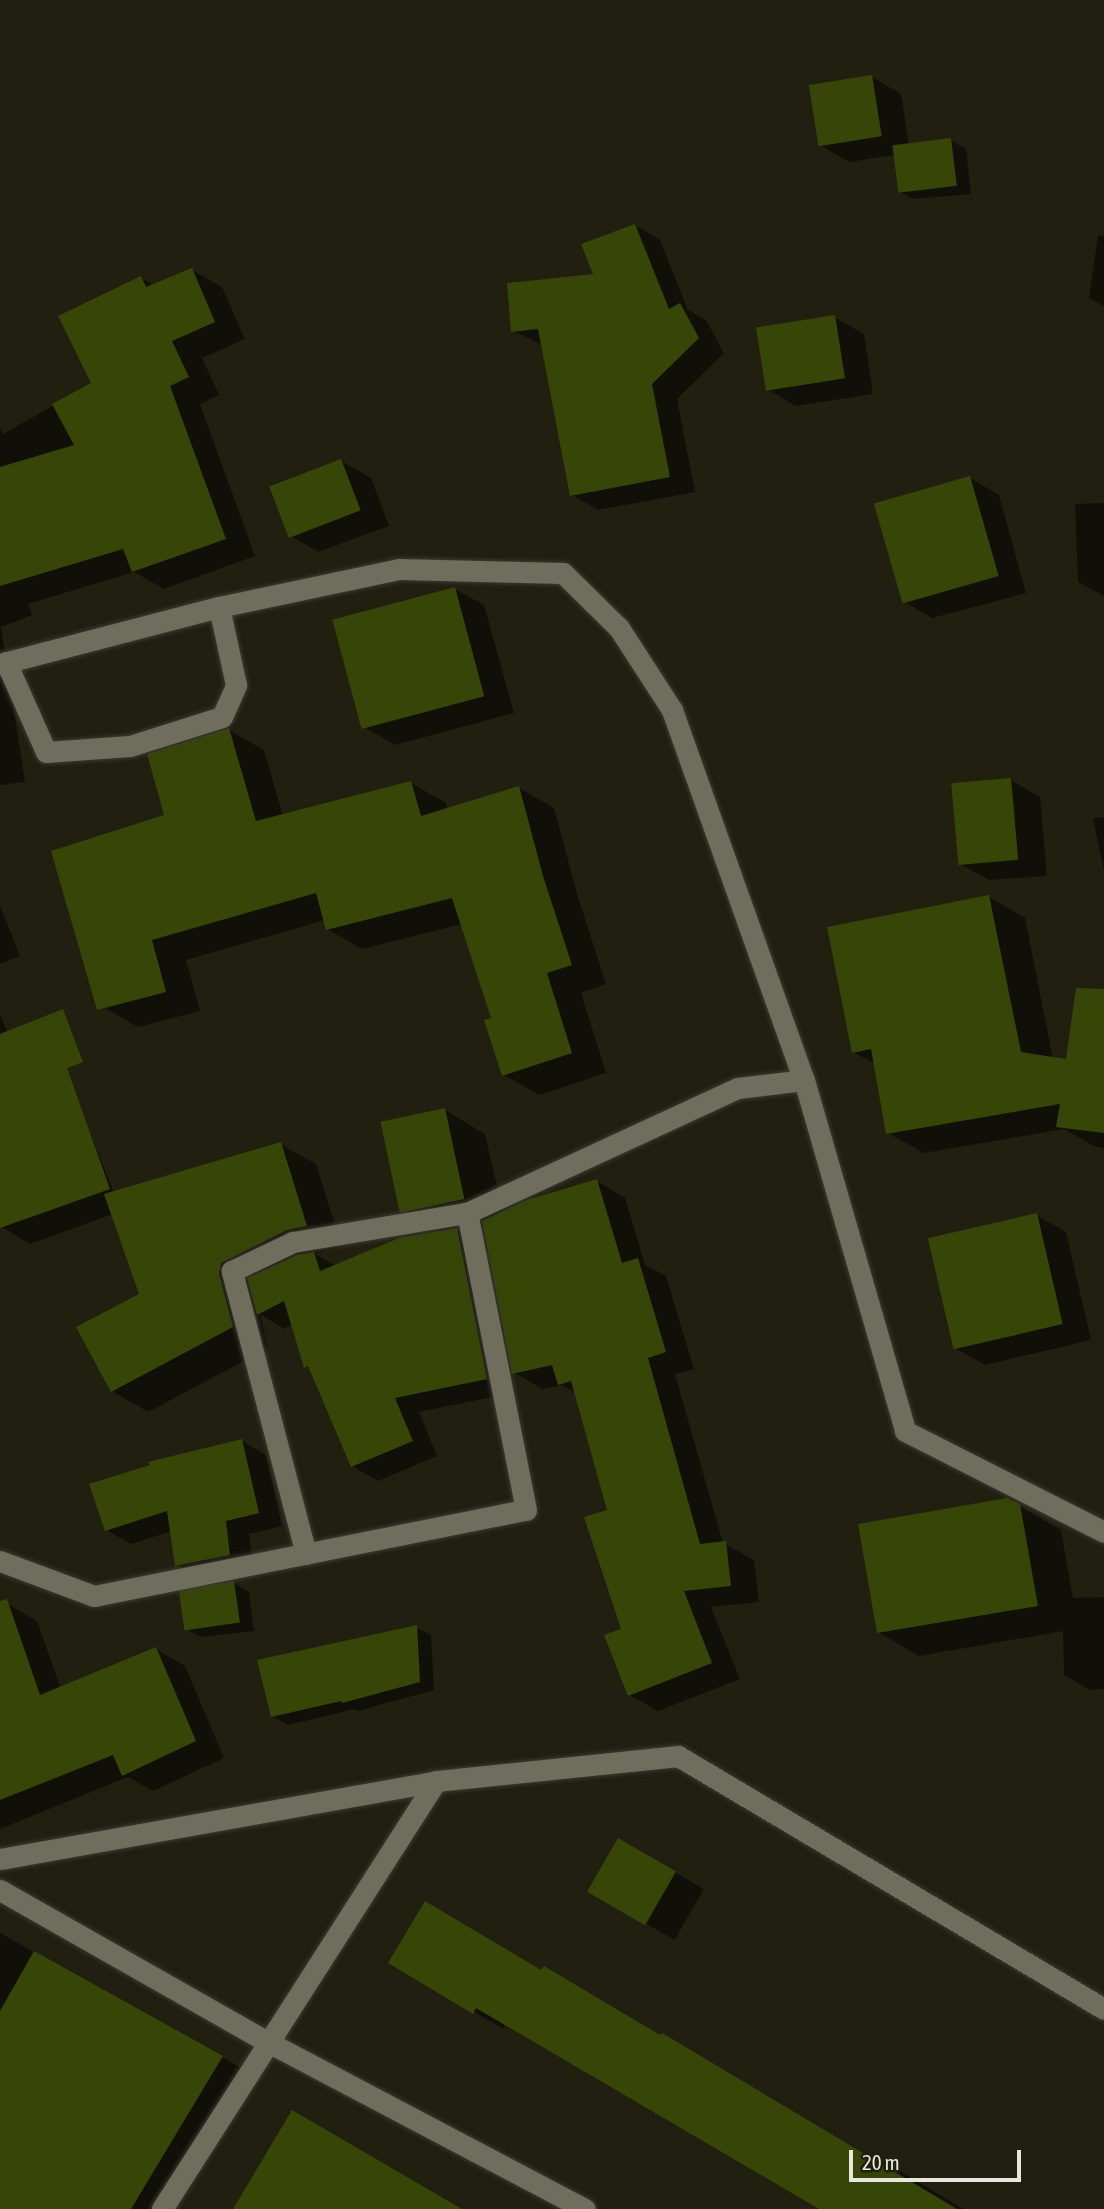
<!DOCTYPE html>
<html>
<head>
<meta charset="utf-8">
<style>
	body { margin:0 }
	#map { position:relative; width:1104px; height:2209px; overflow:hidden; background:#201f10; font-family:"Asap Condensed",sans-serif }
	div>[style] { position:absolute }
	.shadow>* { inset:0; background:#0007; transform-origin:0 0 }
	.building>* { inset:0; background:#374607; transform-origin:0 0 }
	.roads { filter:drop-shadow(0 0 2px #3b3a32) drop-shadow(0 0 2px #3b3a32) }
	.minor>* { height:21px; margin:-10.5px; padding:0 10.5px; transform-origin:10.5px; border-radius:10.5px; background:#6f6e5c }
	span { translate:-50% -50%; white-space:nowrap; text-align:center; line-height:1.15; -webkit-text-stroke:5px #201f10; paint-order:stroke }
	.scale { position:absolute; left:849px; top:2150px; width:172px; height:32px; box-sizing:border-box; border:4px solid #e8e8de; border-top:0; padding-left:9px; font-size:21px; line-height:24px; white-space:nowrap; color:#e8e8de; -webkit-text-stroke:5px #201f10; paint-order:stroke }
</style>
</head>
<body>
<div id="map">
	<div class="shadow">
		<i style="clip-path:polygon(872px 77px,901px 94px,909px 144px,951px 140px,966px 149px,971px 194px,913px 199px,898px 191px,895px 155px,849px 162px,820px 145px)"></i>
		<i style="clip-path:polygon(635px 225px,660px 240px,688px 310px,706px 320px,724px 353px,677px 399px,695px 492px,598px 510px,572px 495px,543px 345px,513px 331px,595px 275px)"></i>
		<i style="clip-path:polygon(1098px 235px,1104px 236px,1104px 306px,1089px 298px)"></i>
		<i style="clip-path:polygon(192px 270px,222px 287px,245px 339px,202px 358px,219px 395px,200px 404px,255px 556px,164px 589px,134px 572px,28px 604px,32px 615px,1px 627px,25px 782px,0 785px,0 427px,3px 434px,93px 383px,141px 278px,154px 285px)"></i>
		<i style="clip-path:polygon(834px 317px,864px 334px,873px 394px,796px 406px,767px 389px)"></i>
		<i style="clip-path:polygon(341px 461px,371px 478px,389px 526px,318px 552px,289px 535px)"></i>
		<i style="clip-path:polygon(970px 478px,999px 495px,1026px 593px,932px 618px,903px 601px)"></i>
		<i style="clip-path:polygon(1104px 503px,1104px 596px,1078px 582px,1075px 504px)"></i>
		<i style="clip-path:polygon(455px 589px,484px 605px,514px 713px,395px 745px,366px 728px)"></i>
		<i style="clip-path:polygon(229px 730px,264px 750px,283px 816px,411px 783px,446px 803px,447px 810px,519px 788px,554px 808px,578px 897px,606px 984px,581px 993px,606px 1073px,539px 1095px,504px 1075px,493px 1019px,462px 924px,362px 949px,327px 929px,325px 920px,186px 960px,200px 1011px,138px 1027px,103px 1007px,167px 816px)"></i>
		<i style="clip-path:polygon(1011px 780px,1040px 797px,1047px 876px,989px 880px,960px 864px)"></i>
		<i style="clip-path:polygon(1104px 817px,1104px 871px,1093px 818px)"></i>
		<i style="clip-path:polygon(989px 897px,1025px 918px,1053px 1059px,1104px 1066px,1104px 1148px,1094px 1146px,1064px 1129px,924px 1153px,888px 1133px,876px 1064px,853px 1052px)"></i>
		<i style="clip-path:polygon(0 905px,20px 956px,0 964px)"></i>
		<i style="clip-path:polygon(0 1014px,10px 1039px,0 1043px)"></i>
		<i style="clip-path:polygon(81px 1110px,114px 1193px,280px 1144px,316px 1164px,342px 1247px,315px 1254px,336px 1266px,442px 1232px,403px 1209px,445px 1110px,485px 1134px,503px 1213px,597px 1181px,625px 1198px,645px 1265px,666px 1276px,694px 1369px,675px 1374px,723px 1543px,754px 1560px,759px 1602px,711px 1607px,740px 1679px,658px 1711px,629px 1695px,609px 1511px,577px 1394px,562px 1385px,542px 1389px,514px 1372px,485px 1226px,458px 1231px,482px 1245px,512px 1393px,419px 1412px,437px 1456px,378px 1481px,352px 1466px,312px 1370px,305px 1366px,292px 1324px,284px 1329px,260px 1314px,268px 1348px,148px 1412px,112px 1391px,141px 1295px,113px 1214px,30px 1244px,0 1226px,0 1112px)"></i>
		<i style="clip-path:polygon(1036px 1215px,1066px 1232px,1091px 1340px,985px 1365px,955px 1348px)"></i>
		<i style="clip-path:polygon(242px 1441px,266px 1455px,282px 1526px,249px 1534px,254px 1569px,201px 1579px,177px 1565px,172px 1531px,131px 1544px,106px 1530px)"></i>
		<i style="clip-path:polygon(1019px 1506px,1061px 1530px,1073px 1598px,1104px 1597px,1104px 1689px,1090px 1690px,1064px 1675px,1063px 1631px,919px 1656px,878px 1632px)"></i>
		<i style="clip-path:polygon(234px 1583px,249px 1592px,254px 1631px,201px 1637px,186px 1629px)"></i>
		<i style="clip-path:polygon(8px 1604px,37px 1621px,61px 1689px,156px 1649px,185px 1666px,224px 1758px,153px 1791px,128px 1777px,0 1829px,0 1605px)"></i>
		<i style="clip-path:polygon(416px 1627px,431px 1635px,434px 1690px,358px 1711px,355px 1709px,288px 1725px,273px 1716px)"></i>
		<i style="left:619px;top:1840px;width:98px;height:59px;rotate:30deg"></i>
		<i style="clip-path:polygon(0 1933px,252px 2074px,171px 2209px,0 2209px)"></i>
		<i style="clip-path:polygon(391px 1963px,542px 1972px,883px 2166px,885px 2162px,963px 2209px,822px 2209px,506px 2023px,503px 2029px)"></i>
	</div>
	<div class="building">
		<i style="left:872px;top:75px;width:62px;height:64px;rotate:81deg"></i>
		<i style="left:951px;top:138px;width:48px;height:59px;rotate:83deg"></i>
		<i style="clip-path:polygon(635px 224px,669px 309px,680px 303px,699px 338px,652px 384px,670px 477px,570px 496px,538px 329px,511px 332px,507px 283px,593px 274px,581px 244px)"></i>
		<i style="clip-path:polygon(192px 268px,215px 322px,172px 341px,189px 377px,170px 386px,226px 539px,132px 572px,123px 549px,0 586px,0 467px,74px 445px,52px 404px,91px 383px,58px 316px,141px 276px,146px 287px)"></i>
		<i style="left:835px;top:315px;width:64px;height:80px;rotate:81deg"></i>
		<i style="left:341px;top:459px;width:55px;height:77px;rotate:69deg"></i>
		<i style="left:970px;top:476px;width:104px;height:100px;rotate:74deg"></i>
		<i style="left:455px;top:587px;width:113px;height:127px;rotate:75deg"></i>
		<i style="clip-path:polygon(229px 728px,256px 821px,411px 781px,421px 816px,519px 786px,543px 876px,572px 965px,547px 973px,572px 1053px,502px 1076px,484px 1020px,491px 1018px,452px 898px,326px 930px,316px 893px,152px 940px,166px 992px,97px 1010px,51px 851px,164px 815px,147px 754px)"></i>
		<i style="left:1011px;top:778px;width:82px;height:60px;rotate:85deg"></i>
		<i style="clip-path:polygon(989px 895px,1021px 1052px,1066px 1059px,1076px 988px,1104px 989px,1104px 1133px,1056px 1127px,1060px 1104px,886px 1134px,871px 1049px,852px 1053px,827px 927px)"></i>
		<i style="clip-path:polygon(63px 1009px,83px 1062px,67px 1068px,110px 1189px,0 1228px,0 1034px)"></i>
		<i style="left:445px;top:1108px;width:93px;height:66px;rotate:78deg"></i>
		<i style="clip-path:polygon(281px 1142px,307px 1226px,287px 1230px,221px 1263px,219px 1274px,233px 1327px,111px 1392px,76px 1327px,139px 1294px,104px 1194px)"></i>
		<i style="clip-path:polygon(597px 1179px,622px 1263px,638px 1258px,666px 1352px,648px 1358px,700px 1544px,726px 1541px,731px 1586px,684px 1591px,712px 1663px,628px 1696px,604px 1635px,621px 1629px,584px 1517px,607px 1510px,571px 1381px,558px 1385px,552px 1365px,512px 1374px,482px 1221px,527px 1200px)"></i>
		<i style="left:1037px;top:1213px;width:114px;height:112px;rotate:77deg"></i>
		<i style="clip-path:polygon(457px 1228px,487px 1379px,395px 1398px,413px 1441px,351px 1467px,308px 1366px,304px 1368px,284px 1301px,257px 1315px,247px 1278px,297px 1255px,314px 1252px,320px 1271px,399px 1238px)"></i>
		<i style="clip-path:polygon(242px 1439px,259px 1513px,226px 1521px,230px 1555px,175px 1566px,167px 1511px,105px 1531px,89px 1484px,150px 1465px,148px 1462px)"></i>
		<i style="clip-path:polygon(1007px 1498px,1020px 1504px,1038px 1606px,877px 1633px,858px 1524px)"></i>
		<i style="left:234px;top:1581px;width:42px;height:56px;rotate:82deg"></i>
		<i style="clip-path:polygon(7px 1599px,40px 1695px,156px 1647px,196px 1741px,122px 1776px,113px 1755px,0 1800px,0 1601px)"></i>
		<i style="clip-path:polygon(417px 1625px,420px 1682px,342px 1703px,341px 1701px,271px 1717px,257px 1660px)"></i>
		<i style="left:618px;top:1838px;width:67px;height:62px;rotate:30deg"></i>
		<i style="clip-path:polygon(425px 1901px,541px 1970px,544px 1966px,660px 2035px,662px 2033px,957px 2209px,819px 2209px,476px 2008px,473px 2014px,388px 1963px)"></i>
		<i style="clip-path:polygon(34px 1951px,223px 2056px,131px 2209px,0 2209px,0 2011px)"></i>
		<i style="clip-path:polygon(292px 2110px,462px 2209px,233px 2209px)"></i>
	</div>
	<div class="roads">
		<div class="minor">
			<i style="left:6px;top:662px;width:98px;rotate:66deg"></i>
			<i style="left:46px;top:752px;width:84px;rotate:-4.1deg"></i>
			<i style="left:130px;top:746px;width:96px;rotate:-17.5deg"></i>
			<i style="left:222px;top:717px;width:35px;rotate:-66deg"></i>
			<i style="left:236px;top:685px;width:80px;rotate:-102.3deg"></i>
			<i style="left:0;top:664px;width:226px;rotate:-14.6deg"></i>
			<i style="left:219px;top:607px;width:184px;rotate:-11.9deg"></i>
			<i style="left:399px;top:569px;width:164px;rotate:1.4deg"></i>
			<i style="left:563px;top:573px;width:78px;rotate:44.5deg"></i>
			<i style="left:619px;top:628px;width:98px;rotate:57.1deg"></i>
			<i style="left:672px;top:710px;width:393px;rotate:70.4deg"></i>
			<i style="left:804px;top:1080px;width:365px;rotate:73.9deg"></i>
			<i style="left:905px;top:1431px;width:223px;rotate:26.9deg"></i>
			<i style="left:306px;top:1554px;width:293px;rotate:-104.7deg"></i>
			<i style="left:232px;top:1271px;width:68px;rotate:-25.4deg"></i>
			<i style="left:293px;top:1242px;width:176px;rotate:-9.5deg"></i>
			<i style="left:467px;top:1213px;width:298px;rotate:-24.8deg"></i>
			<i style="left:738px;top:1088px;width:66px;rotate:-6.9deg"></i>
			<i style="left:0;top:1561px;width:100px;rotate:20.4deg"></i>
			<i style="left:94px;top:1596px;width:440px;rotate:-11.3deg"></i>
			<i style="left:526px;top:1510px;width:303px;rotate:-101.2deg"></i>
			<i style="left:0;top:1859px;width:443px;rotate:-10.1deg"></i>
			<i style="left:436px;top:1781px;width:243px;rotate:-5.9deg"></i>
			<i style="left:678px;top:1756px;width:495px;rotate:30.7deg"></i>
			<i style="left:0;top:1890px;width:308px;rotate:29.6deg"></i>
			<i style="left:268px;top:2042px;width:358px;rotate:27.8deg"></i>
			<i style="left:162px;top:2209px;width:508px;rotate:-57.37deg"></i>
		</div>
	</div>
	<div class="scale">20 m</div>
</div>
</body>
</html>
